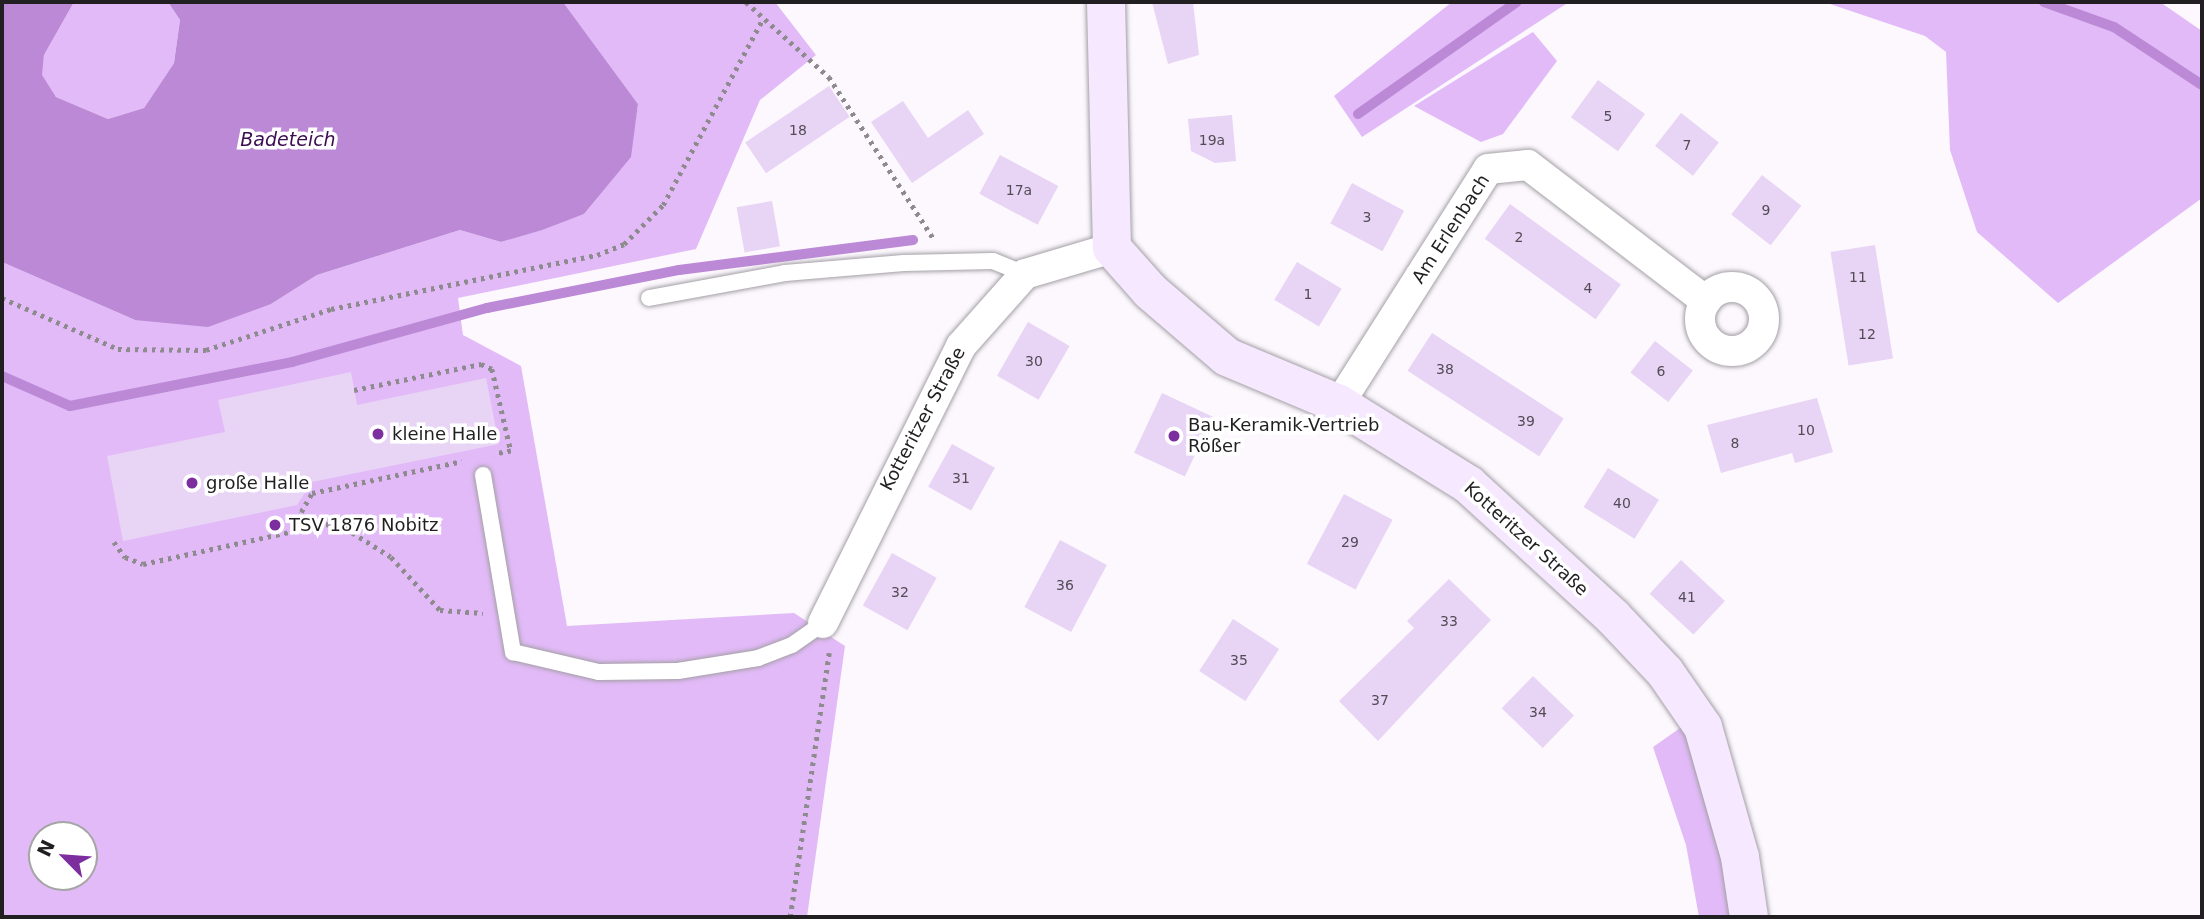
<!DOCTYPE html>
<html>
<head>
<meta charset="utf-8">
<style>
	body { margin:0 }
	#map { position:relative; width:2204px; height:919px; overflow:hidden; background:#fcf8fe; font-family:"DejaVu Sans",sans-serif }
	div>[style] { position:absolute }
	.green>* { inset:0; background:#e2baf8 }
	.water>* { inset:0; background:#bb89d6 }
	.stream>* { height:10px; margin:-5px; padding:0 5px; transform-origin:5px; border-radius:5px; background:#bb89d6 }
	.building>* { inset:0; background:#e8d4f4; transform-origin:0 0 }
	.path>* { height:4.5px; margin-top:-2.25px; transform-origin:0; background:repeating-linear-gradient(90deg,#8e8b8f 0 3.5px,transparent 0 8.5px) }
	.roads { filter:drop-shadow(0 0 2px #a4a0a6) drop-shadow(0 0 2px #a4a0a6) }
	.lane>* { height:16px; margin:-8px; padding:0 8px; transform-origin:8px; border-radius:8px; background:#fff }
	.street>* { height:30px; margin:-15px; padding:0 15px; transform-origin:15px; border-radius:15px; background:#fff }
	.street>.ring { margin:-15px; padding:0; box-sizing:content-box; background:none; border:30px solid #fff; border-radius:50% }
	.secondary>* { height:38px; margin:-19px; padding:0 19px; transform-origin:19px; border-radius:19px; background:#f6e8fe }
	.dots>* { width:19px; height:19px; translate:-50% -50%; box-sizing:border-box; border:4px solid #fff; border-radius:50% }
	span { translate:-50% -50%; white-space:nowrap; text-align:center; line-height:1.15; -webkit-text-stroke:7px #fff; paint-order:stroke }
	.number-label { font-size:14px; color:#534c56 }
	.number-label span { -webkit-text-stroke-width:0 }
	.street-label { font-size:18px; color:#211f21 }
	.poi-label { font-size:18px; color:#211f21 }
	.left { translate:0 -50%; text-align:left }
	.water-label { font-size:19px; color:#3d0d52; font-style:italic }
	.frame { position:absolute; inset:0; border:4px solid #211f21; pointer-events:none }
	.north { position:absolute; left:28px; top:821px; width:70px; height:70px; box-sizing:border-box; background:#fff; border:2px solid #a6a5a6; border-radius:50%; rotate:295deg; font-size:19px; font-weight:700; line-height:28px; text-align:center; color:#211f21 }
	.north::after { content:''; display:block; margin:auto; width:24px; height:32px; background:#7c2e9f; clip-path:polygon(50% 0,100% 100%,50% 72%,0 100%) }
</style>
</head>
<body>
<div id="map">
	<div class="green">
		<i style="clip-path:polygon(74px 2px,168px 2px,180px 20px,174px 63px,144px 108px,108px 119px,56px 97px,41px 75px,44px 55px)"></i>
		<i style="clip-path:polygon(evenodd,563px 2px,775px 2px,816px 55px,760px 100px,696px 249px,458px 298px,463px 335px,521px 366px,567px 626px,794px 613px,845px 646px,807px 917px,2px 917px,2px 262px,135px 320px,271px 304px,317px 275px,460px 230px,501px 242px,584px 214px,630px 157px,638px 104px,563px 2px,42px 835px,84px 835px,84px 877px,42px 877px,42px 835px)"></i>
		<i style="clip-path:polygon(1452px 2px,1569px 2px,1362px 137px,1334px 96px)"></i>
		<i style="clip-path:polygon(1824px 2px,2160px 2px,2202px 31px,2202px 198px,2058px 303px,1977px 232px,1950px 150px,1946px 52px,1925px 36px)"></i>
		<i style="clip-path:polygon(1533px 32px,1557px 61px,1503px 134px,1481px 142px,1414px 106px)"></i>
		<i style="clip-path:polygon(1683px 726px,1723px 840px,1734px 917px,1699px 917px,1686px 845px,1653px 747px)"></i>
	</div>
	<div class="water">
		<i style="clip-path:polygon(2px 2px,74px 2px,44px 55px,42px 75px,56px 97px,108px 119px,144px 108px,174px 63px,180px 20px,168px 2px,563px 2px,638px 104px,631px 157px,584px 214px,542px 230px,501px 242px,460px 230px,317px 275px,271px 304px,208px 327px,135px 320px,2px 262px)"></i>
	</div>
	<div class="stream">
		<i style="left:2044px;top:2px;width:74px;rotate:19.7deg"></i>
		<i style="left:2114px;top:27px;width:105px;rotate:33.4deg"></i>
		<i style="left:1358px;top:114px;width:194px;rotate:-35.2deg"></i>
		<i style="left:2px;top:376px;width:74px;rotate:23.8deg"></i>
		<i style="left:70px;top:406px;width:226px;rotate:-11.2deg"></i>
		<i style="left:292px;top:362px;width:202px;rotate:-15.5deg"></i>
		<i style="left:487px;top:308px;width:196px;rotate:-11.2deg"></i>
		<i style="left:679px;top:270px;width:236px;rotate:-7.3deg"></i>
	</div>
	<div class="building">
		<i style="clip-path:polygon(1152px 2px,1193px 2px,1199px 55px,1168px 64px)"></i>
		<i style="left:1598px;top:80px;width:58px;height:46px;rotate:36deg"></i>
		<i style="left:829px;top:86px;width:37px;height:101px;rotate:56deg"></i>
		<i style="clip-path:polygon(903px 101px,928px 138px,968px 110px,984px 134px,912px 183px,871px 122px)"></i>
		<i style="left:1681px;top:113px;width:48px;height:42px;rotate:38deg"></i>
		<i style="clip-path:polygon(1232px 115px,1236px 161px,1215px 163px,1191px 151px,1188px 119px)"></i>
		<i style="left:1000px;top:155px;width:66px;height:44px;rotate:28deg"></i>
		<i style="left:1762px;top:175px;width:50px;height:50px;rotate:38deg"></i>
		<i style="left:1352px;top:183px;width:59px;height:46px;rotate:28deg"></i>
		<i style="left:772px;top:201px;width:46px;height:36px;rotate:80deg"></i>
		<i style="left:1510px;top:204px;width:137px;height:43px;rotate:36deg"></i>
		<i style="left:1875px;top:245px;width:115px;height:45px;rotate:81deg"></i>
		<i style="left:1297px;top:262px;width:52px;height:44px;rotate:31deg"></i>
		<i style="left:1028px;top:322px;width:48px;height:62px;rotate:30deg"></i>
		<i style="left:1432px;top:333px;width:157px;height:45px;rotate:33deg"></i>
		<i style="left:1655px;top:341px;width:48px;height:40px;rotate:38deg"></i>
		<i style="clip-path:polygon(351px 372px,357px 405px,486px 378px,499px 444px,312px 482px,297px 505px,123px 541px,107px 456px,225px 432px,218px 400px)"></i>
		<i style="left:1162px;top:393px;width:56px;height:66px;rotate:25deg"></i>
		<i style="clip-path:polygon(1817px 398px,1833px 452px,1795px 463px,1792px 453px,1721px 473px,1707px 425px)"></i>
		<i style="left:952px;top:444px;width:49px;height:49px;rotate:29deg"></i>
		<i style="left:1608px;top:468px;width:60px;height:46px;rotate:32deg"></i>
		<i style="left:1344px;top:494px;width:55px;height:79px;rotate:28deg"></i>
		<i style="left:1060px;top:540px;width:53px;height:76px;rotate:28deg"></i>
		<i style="left:892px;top:553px;width:51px;height:60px;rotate:29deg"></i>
		<i style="left:1681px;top:560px;width:60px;height:46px;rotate:43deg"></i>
		<i style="clip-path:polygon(1449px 579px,1491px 620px,1378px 741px,1339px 701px,1414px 628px,1407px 621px)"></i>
		<i style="left:1233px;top:619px;width:55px;height:62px;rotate:33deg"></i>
		<i style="left:1533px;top:676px;width:57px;height:45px;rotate:44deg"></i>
	</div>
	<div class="path">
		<i style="left:746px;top:2px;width:112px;rotate:42.1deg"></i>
		<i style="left:829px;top:77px;width:193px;rotate:57.1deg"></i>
		<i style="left:2px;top:298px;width:127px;rotate:23.7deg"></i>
		<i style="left:118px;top:349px;width:88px;rotate:0.7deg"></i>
		<i style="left:206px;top:350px;width:132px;rotate:-18.2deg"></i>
		<i style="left:331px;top:309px;width:271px;rotate:-11.5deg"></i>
		<i style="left:597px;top:255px;width:29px;rotate:-22deg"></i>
		<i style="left:624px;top:244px;width:55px;rotate:-45deg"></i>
		<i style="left:663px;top:205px;width:210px;rotate:-61.8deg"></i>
		<i style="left:354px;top:390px;width:130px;rotate:-11.6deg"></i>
		<i style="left:481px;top:364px;width:12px;rotate:24deg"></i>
		<i style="left:492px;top:369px;width:84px;rotate:77deg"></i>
		<i style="left:511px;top:451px;width:17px;rotate:170deg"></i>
		<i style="left:303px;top:529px;width:17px;rotate:-97deg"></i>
		<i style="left:301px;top:512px;width:22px;rotate:-60deg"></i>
		<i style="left:312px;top:493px;width:153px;rotate:-12deg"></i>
		<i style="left:114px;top:542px;width:19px;rotate:54deg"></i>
		<i style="left:125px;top:557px;width:19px;rotate:21deg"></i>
		<i style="left:143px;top:564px;width:187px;rotate:-12.3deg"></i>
		<i style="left:326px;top:524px;width:19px;rotate:12deg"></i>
		<i style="left:345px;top:528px;width:54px;rotate:32.2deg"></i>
		<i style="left:391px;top:557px;width:72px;rotate:47.2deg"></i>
		<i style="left:440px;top:610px;width:43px;rotate:4deg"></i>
		<i style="left:790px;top:917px;width:267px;rotate:-81.6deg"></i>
	</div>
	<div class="roads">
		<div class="lane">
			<i style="left:649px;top:298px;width:138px;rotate:-10.4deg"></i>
			<i style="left:785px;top:273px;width:119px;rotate:-4.8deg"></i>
			<i style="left:904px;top:263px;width:89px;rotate:-1.3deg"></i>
			<i style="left:993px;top:261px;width:35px;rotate:22deg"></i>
			<i style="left:483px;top:475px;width:180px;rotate:80.4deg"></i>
			<i style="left:513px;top:652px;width:88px;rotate:13.1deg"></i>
			<i style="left:599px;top:672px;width:79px;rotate:-0.7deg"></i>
			<i style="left:678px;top:671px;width:81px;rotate:-9.2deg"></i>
			<i style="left:758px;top:658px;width:36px;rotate:-21deg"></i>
			<i style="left:792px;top:645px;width:38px;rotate:-35deg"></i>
		</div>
		<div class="street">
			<i class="ring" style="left:1700px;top:287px;width:34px;height:34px"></i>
			<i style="left:1339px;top:404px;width:278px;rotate:-57.6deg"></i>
			<i style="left:1488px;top:169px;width:40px;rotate:-5.7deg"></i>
			<i style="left:1528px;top:165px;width:224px;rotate:37.4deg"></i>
			<i style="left:823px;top:623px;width:309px;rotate:-63.5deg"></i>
			<i style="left:961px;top:346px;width:96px;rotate:-48.4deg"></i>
			<i style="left:1025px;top:274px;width:91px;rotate:-16.6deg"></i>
		</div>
		<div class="secondary">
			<i style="left:1106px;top:2px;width:246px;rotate:88.6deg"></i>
			<i style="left:1112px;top:248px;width:57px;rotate:48.5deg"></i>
			<i style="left:1150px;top:291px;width:101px;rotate:40.6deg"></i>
			<i style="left:1227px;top:357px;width:121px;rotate:22.8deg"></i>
			<i style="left:1339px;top:404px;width:153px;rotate:31.9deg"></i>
			<i style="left:1469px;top:485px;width:195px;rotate:42.5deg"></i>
			<i style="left:1613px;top:617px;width:76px;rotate:46.6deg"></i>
			<i style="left:1665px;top:672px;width:67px;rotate:55.4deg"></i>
			<i style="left:1703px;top:727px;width:135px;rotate:74.1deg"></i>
			<i style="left:1740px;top:857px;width:61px;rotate:81.5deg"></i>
		</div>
	</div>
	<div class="dots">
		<i style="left:378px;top:434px;background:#7c2e9f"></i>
		<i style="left:1174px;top:436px;background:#7c2e9f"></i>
		<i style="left:192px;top:483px;background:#7c2e9f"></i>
		<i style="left:275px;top:525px;background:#7c2e9f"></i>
	</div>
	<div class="number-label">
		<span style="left:1608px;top:116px">5</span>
		<span style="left:798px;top:130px">18</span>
		<span style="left:1212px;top:140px">19a</span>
		<span style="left:1687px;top:145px">7</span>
		<span style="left:1019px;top:190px">17a</span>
		<span style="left:1766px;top:210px">9</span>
		<span style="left:1367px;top:217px">3</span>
		<span style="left:1519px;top:237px">2</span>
		<span style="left:1858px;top:277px">11</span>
		<span style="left:1588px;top:288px">4</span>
		<span style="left:1308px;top:294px">1</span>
		<span style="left:1867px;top:334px">12</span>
		<span style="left:1034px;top:361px">30</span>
		<span style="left:1445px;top:369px">38</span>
		<span style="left:1661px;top:371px">6</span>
		<span style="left:1526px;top:421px">39</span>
		<span style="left:1806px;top:430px">10</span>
		<span style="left:1735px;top:443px">8</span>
		<span style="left:961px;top:478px">31</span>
		<span style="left:1622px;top:503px">40</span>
		<span style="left:1350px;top:542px">29</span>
		<span style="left:1065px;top:585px">36</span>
		<span style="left:900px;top:592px">32</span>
		<span style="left:1687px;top:597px">41</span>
		<span style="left:1449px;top:621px">33</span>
		<span style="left:1239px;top:660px">35</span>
		<span style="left:1380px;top:700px">37</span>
		<span style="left:1538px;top:712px">34</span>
	</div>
	<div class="street-label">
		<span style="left:1451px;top:229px;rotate:-57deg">Am Erlenbach</span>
		<span style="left:923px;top:419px;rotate:-62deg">Kotteritzer Straße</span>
		<span style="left:1526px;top:539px;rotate:42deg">Kotteritzer Straße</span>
	</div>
	<div class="poi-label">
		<span class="left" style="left:1188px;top:436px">Bau-Keramik-Vertrieb<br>Rößer</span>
		<span class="left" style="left:392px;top:434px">kleine Halle</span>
		<span class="left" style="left:206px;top:483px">große Halle</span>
		<span class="left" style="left:289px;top:525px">TSV 1876 Nobitz</span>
	</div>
	<div class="water-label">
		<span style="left:288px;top:140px">Badeteich</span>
	</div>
	<div class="frame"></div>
	<div class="north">N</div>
</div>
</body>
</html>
